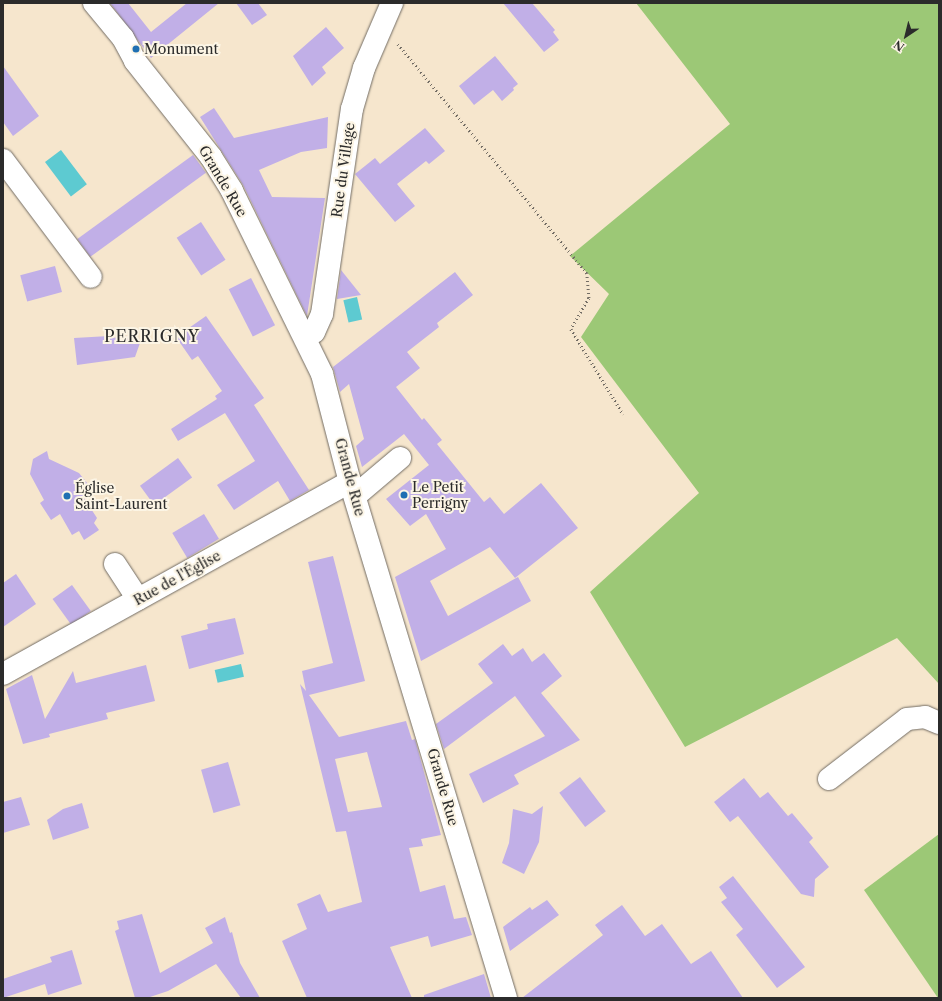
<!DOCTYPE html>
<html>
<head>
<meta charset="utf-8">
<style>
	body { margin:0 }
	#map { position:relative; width:942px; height:1001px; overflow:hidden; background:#f6e6cd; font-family:"Libre Caslon Text",serif }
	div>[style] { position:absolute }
	.green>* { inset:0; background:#9cc876 }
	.water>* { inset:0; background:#5dcad1; transform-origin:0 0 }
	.building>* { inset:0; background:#c1afe7; transform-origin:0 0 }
	.path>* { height:2.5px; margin-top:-1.25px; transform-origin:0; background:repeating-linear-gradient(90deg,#726c64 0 1px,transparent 0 4px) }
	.roads { filter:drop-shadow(0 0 1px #726c64) drop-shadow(0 0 1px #726c64) }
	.minor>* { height:22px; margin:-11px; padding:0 11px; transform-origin:11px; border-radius:11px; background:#fff }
	.dots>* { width:11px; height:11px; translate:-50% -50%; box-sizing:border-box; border:2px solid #fcf5e5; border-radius:50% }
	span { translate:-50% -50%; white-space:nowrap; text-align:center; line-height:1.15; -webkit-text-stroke:4px #fcf5e5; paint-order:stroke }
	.poi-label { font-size:14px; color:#2b2b2b }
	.left { translate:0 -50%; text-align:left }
	.street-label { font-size:14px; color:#2b2b2b }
	.quarter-label { font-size:16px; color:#2b2b2b; letter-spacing:1px }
	.frame { position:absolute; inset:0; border:4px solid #2b2b2b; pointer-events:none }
	.north { position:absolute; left:886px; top:16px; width:40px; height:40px; -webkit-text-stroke:3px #fcf5e5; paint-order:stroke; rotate:215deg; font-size:11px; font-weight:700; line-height:16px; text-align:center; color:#2b2b2b }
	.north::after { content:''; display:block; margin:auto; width:14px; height:18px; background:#2b2b2b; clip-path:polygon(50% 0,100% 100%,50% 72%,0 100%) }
</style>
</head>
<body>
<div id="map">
	<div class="green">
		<i style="clip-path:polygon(636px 3px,939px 3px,939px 684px,897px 638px,685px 747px,590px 592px,699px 493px,581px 337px,609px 294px,570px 256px,730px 124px)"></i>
		<i style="clip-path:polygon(939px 834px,939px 998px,938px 998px,864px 890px)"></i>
	</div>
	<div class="water">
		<i style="left:61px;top:150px;width:43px;height:20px;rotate:53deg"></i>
		<i style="left:357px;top:297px;width:23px;height:14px;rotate:77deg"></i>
		<i style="left:241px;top:664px;width:13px;height:27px;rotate:77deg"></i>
	</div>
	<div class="building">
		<i style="clip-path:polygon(110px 3px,128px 3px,151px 32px,187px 3px,219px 3px,151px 58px)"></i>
		<i style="clip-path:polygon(236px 3px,258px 3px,267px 15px,252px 25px)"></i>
		<i style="clip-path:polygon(503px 3px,532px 3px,555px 30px,553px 32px,559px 40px,544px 52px)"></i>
		<i style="clip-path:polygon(326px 27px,344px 48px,322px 67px,326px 73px,312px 86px,293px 56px)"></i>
		<i style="clip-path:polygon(495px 56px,518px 84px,513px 88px,514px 90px,502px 101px,493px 90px,474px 105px,459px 86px)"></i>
		<i style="clip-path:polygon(3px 66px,39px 116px,13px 136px,3px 122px)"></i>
		<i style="clip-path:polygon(214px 108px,234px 138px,328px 117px,327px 148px,301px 152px,259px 170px,272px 197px,325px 198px,307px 316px,243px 185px,200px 117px)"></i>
		<i style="clip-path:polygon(425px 128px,445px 151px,429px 164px,426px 161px,397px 184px,415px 206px,395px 222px,355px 174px,375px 158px,380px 164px)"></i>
		<i style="left:193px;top:155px;width:22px;height:143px;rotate:54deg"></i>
		<i style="left:201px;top:222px;width:45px;height:29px;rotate:57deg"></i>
		<i style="left:55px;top:266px;width:27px;height:36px;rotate:75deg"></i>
		<i style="clip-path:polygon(341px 270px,361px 295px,337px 299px)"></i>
		<i style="clip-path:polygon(455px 272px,473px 295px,437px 323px,439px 327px,407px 352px,420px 368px,396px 387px,422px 420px,424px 418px,442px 440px,437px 444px,484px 502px,490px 497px,504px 514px,541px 483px,578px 528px,515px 578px,490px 547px,430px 581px,448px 616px,518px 577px,531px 601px,421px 661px,395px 577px,446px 549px,426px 514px,410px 526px,386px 499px,429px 465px,404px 434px,362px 467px,356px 446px,364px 439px,349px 384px,340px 392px,333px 367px)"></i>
		<i style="left:251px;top:278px;width:53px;height:25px;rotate:63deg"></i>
		<i style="clip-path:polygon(206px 316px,264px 398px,254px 405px,309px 490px,290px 501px,278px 481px,234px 510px,217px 485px,255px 461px,225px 413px,178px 441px,171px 429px,217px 399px,215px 396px,222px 391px,198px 356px,192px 360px,176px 337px)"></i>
		<i style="clip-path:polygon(109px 336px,110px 338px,134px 336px,140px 343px,135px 357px,77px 365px,74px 338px)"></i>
		<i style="clip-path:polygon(47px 451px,49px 459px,79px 473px,92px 489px,92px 493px,84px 498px,97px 518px,94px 523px,99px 530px,84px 540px,79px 531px,72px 535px,60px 514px,51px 520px,40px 503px,44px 500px,30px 474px,33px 459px)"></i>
		<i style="left:178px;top:458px;width:24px;height:47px;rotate:54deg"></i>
		<i style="left:204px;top:514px;width:29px;height:37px;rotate:59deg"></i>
		<i style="clip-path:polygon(evenodd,333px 556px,365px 681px,309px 695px,339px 737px,406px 721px,412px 740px,415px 739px,441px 835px,421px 839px,423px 846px,409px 848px,420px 892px,445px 885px,454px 919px,466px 917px,472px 935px,431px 947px,428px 936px,390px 947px,412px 998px,307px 998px,282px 941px,307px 929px,297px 904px,320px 894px,328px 912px,362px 902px,346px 831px,336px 832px,300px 684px,306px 691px,302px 671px,333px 663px,308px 562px,333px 556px,367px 752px,382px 807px,348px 812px,335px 759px,367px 752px)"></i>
		<i style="clip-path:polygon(16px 574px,36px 604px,3px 627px,3px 583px)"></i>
		<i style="left:72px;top:585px;width:32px;height:24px;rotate:54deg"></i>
		<i style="clip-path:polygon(235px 618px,244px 654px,189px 669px,181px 636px,208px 629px,207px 624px)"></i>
		<i style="clip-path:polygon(503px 644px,512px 656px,523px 648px,532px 662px,544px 653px,562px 676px,541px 693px,580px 740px,514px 775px,519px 784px,483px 803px,469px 774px,545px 736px,515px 696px,444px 749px,436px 724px,493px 683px,478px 664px)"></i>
		<i style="clip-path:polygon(146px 665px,155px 701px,106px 713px,108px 719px,49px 734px,50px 737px,23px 744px,6px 689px,32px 675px,45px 719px,73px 671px,76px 683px)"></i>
		<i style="left:228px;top:762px;width:45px;height:28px;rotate:74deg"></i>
		<i style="left:580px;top:777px;width:43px;height:26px;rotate:53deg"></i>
		<i style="clip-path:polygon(744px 778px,760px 798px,768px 792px,788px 816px,792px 813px,813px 838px,809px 842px,829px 867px,815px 879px,814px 897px,801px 894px,738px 816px,730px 822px,714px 802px)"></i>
		<i style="clip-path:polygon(21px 797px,30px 825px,3px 833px,3px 802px)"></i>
		<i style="clip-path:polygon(82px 803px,89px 828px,53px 840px,47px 820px,63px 809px)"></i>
		<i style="clip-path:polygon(543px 806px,539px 842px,524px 874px,502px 863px,509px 843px,513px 809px,532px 814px)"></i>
		<i style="clip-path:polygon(733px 876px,805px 967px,777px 988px,736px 935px,743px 929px,721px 902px,727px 898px,719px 887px)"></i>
		<i style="clip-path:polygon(547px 900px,559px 915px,510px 951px,503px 927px,530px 907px,532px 910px)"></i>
		<i style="clip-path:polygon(622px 905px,645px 936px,662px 924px,691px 964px,711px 951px,743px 998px,522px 998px,603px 935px,595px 925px)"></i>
		<i style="clip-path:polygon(142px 914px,160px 973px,213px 943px,205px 928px,225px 917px,230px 933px,232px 932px,240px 963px,260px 998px,241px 998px,216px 964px,168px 991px,147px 998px,135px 998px,115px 931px,119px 929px,117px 921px)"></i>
		<i style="clip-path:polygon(72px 950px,82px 984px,48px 995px,45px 984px,3px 998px,3px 979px,52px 962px,50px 957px)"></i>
		<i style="clip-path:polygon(484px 974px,491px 998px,424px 998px,424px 995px)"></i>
	</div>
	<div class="path">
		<i style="left:398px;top:44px;width:297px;rotate:50.5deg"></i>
		<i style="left:587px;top:273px;width:25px;rotate:85deg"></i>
		<i style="left:589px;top:298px;width:36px;rotate:120deg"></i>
		<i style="left:571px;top:329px;width:100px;rotate:58.5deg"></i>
	</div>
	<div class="roads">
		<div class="minor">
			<i style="left:94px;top:3px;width:45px;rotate:50.4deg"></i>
			<i style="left:123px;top:38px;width:26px;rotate:62deg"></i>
			<i style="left:135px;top:61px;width:122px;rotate:51.6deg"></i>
			<i style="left:211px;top:157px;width:40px;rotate:58deg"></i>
			<i style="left:232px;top:191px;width:204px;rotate:63.8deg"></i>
			<i style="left:322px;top:374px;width:112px;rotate:75.5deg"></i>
			<i style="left:350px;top:482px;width:539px;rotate:73.18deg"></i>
			<i style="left:3px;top:160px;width:146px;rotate:53.1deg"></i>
			<i style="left:305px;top:337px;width:10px;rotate:-29deg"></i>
			<i style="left:314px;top:332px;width:20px;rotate:-66deg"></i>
			<i style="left:322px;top:314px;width:207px;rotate:-81.7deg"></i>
			<i style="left:352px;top:109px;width:43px;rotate:-73.7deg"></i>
			<i style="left:364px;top:68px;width:71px;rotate:-66.7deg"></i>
			<i style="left:355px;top:496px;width:59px;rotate:-40.2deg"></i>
			<i style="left:115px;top:564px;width:42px;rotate:56.7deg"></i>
			<i style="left:3px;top:674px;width:397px;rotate:-29deg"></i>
			<i style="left:829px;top:779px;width:98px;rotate:-37.6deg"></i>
			<i style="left:907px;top:719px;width:18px;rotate:-6deg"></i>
			<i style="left:925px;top:717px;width:15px;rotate:23deg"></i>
		</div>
	</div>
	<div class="dots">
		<i style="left:136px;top:49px;background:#1f6fb2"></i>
		<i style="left:404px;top:495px;background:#1f6fb2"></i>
		<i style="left:67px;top:496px;background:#1f6fb2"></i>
	</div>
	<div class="poi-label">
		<span class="left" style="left:144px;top:49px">Monument</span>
		<span class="left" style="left:412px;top:495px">Le Petit<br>Perrigny</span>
		<span class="left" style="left:75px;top:496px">Église<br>Saint-Laurent</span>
	</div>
	<div class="street-label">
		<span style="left:343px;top:170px;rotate:-82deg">Rue du Village</span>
		<span style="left:223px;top:181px;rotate:59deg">Grande Rue</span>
		<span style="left:350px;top:477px;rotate:75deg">Grande Rue</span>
		<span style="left:177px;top:578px;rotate:-29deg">Rue de l'Église</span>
		<span style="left:443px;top:787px;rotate:74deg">Grande Rue</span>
	</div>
	<div class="quarter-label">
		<span style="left:152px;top:336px">PERRIGNY</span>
	</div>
	<div class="frame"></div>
	<div class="north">N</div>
</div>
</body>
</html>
